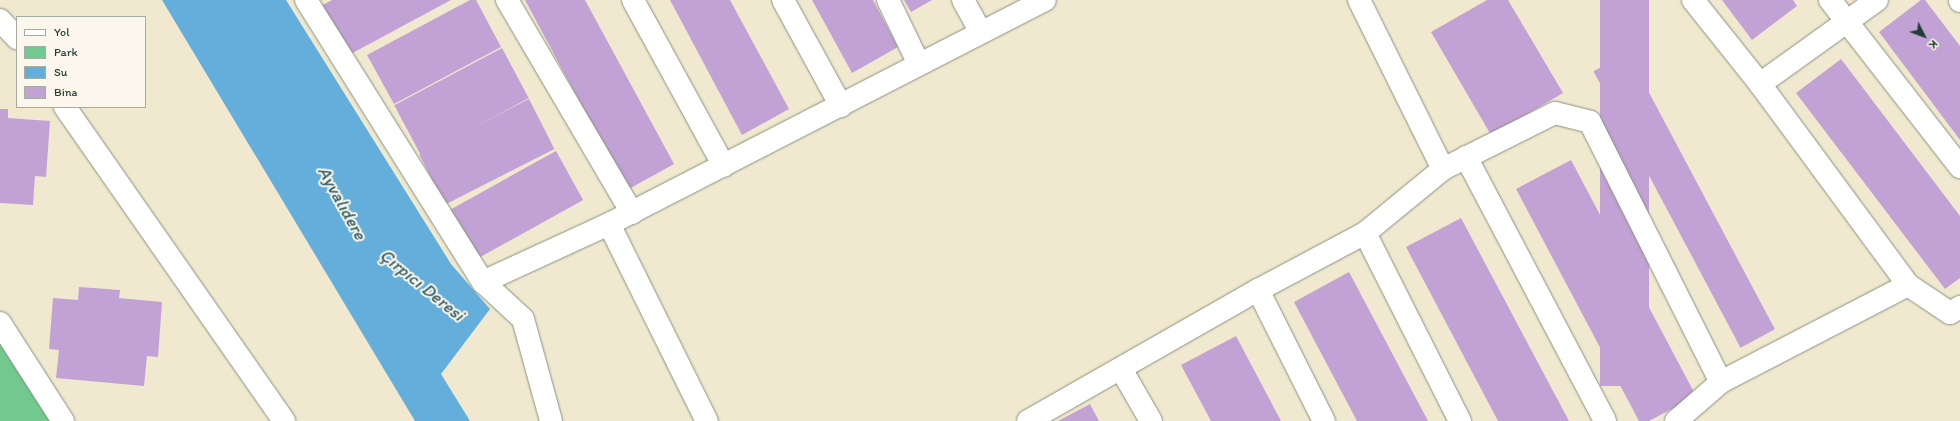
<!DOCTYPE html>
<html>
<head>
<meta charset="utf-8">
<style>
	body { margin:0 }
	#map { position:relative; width:1960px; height:421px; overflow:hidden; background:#f1e9cf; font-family:Itim,sans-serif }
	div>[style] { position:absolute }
	.green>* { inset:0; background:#71c98f }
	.water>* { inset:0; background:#63aedb }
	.building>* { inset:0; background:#c2a1d5; transform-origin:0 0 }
	.roads { filter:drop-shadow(0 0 1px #889382) drop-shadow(0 0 1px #889382) }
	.minor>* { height:22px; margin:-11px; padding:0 11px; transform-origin:11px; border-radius:11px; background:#fff }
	span { translate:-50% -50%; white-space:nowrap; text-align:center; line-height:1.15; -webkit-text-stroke:4px #fbf7ec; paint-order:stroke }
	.water-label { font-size:18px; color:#335f66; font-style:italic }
	.legend { position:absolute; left:16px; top:16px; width:130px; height:92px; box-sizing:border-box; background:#fbf7ec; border:1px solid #a3ada2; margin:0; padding:5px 7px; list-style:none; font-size:12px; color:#1f3d34 }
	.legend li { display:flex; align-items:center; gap:8px; height:20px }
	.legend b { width:20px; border:1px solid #a3ada2 }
	.north { position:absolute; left:1904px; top:16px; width:40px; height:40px; -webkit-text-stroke:3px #fbf7ec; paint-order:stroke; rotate:132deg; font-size:11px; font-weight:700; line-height:16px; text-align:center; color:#1f3d34 }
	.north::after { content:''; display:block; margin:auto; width:14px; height:18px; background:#1f3d34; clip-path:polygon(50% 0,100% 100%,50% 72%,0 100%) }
</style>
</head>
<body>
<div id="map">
	<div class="green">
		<i style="clip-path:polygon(0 318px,70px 421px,0 421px)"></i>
	</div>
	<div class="water">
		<i style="clip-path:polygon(162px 0,286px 0,451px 264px,490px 309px,441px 374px,470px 421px,415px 421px)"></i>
	</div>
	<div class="building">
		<i style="clip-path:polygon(332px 0,451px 0,347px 56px,321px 6px)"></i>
		<i style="clip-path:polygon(470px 0,476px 0,501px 47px,394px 104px,367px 55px)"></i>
		<i style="clip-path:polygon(525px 0,585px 0,674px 164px,627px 190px)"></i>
		<i style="clip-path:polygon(670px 0,730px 0,789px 109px,742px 135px)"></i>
		<i style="clip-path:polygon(812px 0,873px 0,898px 47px,852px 73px)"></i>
		<i style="clip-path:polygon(904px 0,932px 0,911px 12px)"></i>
		<i style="clip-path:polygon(1487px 0,1508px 0,1563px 93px,1491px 135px,1431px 32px)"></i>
		<i style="left:1600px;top:0;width:49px;height:386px"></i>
		<i style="clip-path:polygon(1722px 0,1793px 0,1797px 6px,1752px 40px)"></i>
		<i style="clip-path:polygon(1921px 0,1925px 0,1960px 46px,1960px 140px,1879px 32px)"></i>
		<i style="left:502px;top:48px;width:57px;height:122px;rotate:62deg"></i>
		<i style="left:1628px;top:53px;width:313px;height:39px;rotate:62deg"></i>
		<i style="clip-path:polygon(1841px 59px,1960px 216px,1960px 278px,1945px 289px,1796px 93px)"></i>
		<i style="left:529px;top:99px;width:56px;height:123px;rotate:63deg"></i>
		<i style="clip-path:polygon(0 109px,8px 109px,8px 118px,50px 121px,46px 177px,35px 176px,33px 205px,0 203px)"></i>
		<i style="left:556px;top:151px;width:56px;height:122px;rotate:61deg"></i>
		<i style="clip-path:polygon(1571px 160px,1696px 396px,1649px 421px,1639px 421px,1516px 189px)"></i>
		<i style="clip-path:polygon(1461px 218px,1569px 421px,1498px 421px,1406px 247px)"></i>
		<i style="clip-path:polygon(1349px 272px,1428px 421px,1357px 421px,1294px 302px)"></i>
		<i style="clip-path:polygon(79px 287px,120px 290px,119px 298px,162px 302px,158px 357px,147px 356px,144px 386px,56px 378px,59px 350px,49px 349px,53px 298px,78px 300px)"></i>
		<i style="clip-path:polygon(1236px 336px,1281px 421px,1211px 421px,1181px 365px)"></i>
		<i style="clip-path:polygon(1090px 404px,1099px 421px,1058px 421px)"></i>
	</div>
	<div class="roads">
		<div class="minor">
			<i style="left:306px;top:0;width:333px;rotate:57.9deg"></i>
			<i style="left:483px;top:282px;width:54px;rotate:42.8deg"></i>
			<i style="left:523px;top:319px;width:106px;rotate:74.6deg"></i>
			<i style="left:507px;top:0;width:247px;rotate:59.6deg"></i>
			<i style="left:633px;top:0;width:189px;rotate:61.3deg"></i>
			<i style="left:783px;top:0;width:121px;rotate:61.3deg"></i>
			<i style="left:888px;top:0;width:71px;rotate:64.2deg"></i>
			<i style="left:963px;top:0;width:35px;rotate:61deg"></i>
			<i style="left:1359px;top:0;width:189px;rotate:63.6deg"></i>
			<i style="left:1693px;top:0;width:107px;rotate:51.4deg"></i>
			<i style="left:1760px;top:84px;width:250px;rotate:53.6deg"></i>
			<i style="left:1908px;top:285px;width:50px;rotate:33.7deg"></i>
			<i style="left:1950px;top:313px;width:12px;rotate:-31deg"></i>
			<i style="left:1830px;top:0;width:212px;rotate:52.1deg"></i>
			<i style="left:1960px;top:0;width:1px;rotate:90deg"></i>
			<i style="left:0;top:20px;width:25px;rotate:47deg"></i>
			<i style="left:1760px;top:84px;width:144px;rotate:-35.7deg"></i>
			<i style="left:65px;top:107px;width:383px;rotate:55.1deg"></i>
			<i style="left:1466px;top:157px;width:298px;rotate:62.2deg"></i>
			<i style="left:609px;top:224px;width:220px;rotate:63.6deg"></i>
			<i style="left:1365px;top:233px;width:211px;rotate:63.2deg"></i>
			<i style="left:483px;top:282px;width:139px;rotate:-24.7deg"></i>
			<i style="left:609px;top:224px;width:490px;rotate:-27.2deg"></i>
			<i style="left:1258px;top:290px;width:147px;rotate:63.3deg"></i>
			<i style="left:0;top:323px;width:117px;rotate:57.3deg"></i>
			<i style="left:1121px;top:369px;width:60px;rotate:60deg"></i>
			<i style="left:1028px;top:421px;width:265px;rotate:-29.7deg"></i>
			<i style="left:1258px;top:290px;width:121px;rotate:-28deg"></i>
			<i style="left:1365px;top:233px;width:101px;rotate:-39.4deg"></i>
			<i style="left:1443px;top:169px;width:125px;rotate:-26.6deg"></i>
			<i style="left:1555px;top:113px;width:36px;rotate:14deg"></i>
			<i style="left:1590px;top:122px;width:291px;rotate:63.3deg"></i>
			<i style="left:1676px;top:421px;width:60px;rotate:-40.9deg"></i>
			<i style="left:1721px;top:382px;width:211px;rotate:-27.4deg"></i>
		</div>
	</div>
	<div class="water-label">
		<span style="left:342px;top:203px;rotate:61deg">Ayvalıdere</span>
		<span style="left:422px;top:285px;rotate:39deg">Çırpıcı Deresi</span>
	</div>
	<ul class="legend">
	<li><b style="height:5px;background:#fff"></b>Yol</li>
	<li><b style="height:11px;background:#71c98f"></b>Park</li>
	<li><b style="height:11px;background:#63aedb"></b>Su</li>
	<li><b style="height:11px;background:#c2a1d5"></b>Bina</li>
	</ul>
	<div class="north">K</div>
</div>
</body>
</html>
